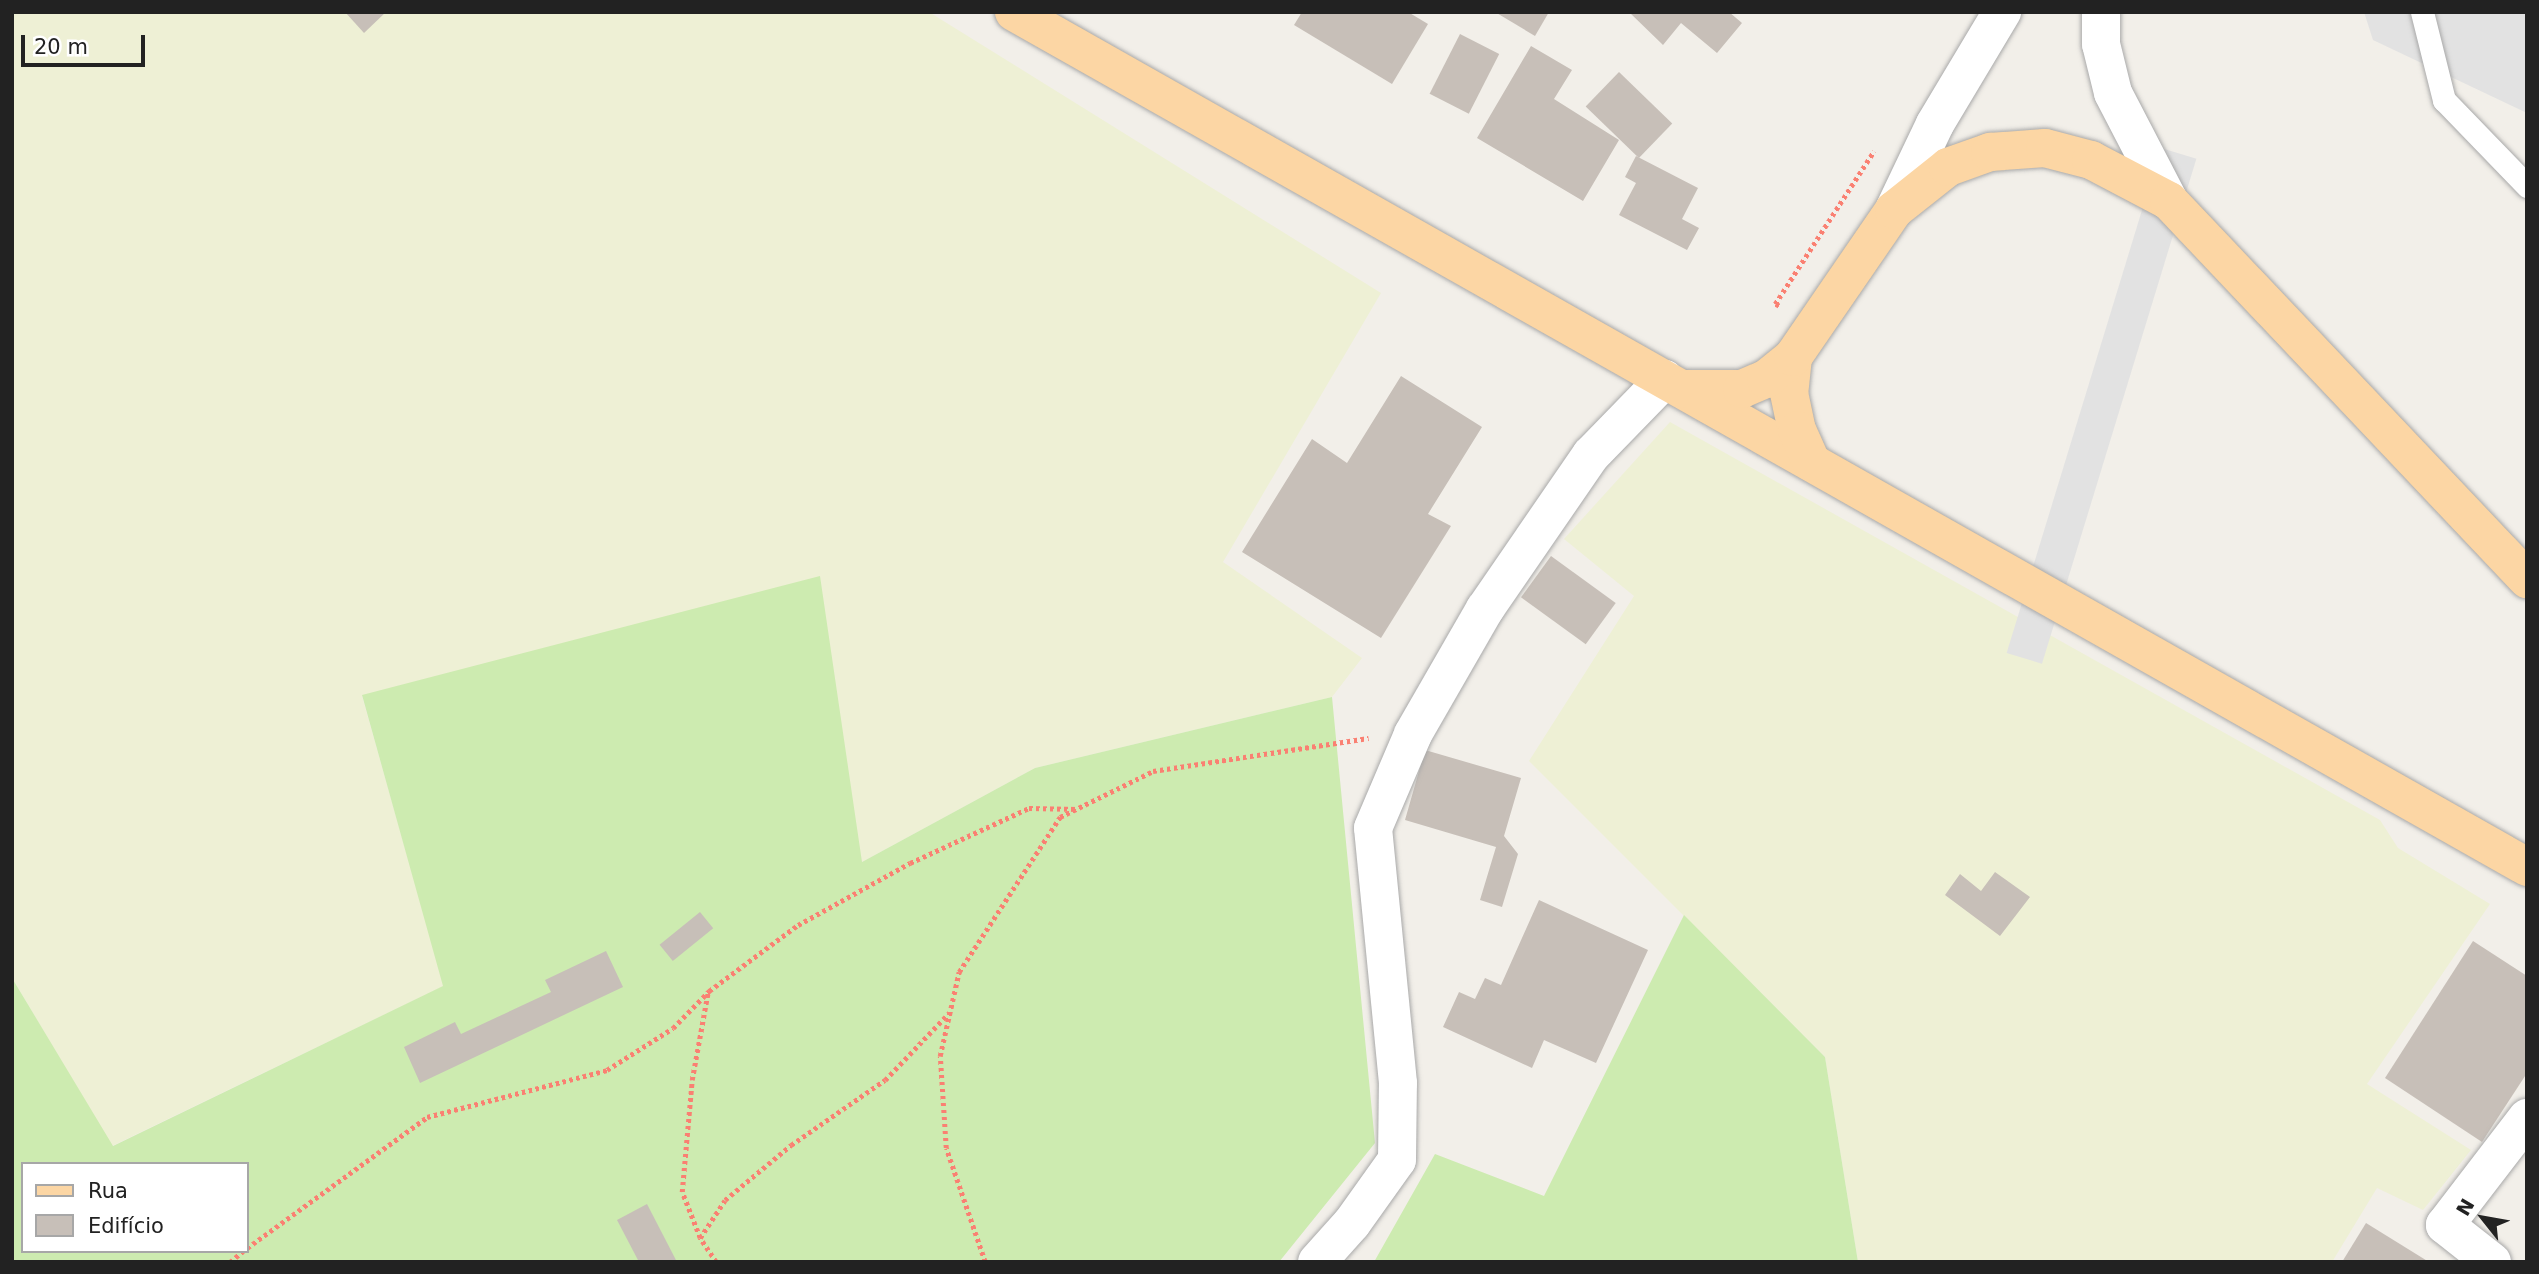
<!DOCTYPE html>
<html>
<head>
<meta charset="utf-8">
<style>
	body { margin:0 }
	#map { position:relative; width:2539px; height:1274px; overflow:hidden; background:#f2efe9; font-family:"DejaVu Sans",sans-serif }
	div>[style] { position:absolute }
	.farmland>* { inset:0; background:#eef0d5 }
	.grass>* { inset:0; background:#cdebb0 }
	.parking>* { inset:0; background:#e2e2e2; transform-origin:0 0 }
	.building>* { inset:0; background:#c7bfb8; transform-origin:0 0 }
	.path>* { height:4.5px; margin-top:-2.25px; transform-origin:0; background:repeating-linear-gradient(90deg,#fa8072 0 3.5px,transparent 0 7px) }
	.roads { filter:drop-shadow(0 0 2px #a9a9a9) drop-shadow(0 0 2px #a9a9a9) }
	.lane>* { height:23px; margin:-11.5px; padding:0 11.5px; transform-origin:11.5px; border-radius:11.5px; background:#fff }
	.street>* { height:38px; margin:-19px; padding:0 19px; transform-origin:19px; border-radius:19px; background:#fff }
	.primary>* { height:38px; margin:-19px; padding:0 19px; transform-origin:19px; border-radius:19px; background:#fcd6a4 }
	span { translate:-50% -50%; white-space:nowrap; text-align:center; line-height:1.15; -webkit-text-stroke:5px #fff; paint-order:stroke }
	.frame { position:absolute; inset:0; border:14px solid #222; pointer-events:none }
	.legend { position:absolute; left:21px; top:1162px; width:228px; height:91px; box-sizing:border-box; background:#fff; border:2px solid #a7a7a7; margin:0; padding:9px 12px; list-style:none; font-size:21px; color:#222 }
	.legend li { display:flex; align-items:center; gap:14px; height:35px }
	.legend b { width:35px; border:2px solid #a7a7a7 }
	.north { position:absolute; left:2448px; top:1183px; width:70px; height:70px; -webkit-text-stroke:5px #fff; paint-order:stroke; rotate:301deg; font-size:19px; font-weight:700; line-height:28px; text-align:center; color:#222 }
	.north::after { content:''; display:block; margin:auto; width:24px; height:32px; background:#222; clip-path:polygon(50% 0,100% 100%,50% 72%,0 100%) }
	.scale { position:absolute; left:21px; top:35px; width:124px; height:32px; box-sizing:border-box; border:4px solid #222; border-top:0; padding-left:9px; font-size:21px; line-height:24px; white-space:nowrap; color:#222; -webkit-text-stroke:5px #fff; paint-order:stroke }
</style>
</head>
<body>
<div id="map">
	<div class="farmland">
		<i style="clip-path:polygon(12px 12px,929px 12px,1381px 293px,1223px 562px,1362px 658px,1332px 697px,1035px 768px,862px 862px,362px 696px,444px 986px,112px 1146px,12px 978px)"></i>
		<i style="clip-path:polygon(1670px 422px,2380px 820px,2398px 848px,2490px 904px,2367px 1084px,2471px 1150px,2423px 1210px,2377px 1188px,2332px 1262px,1858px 1262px,1825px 1057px,1529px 761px,1634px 596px,1564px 539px)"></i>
	</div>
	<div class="grass">
		<i style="clip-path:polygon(evenodd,820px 576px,862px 862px,1035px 768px,1332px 697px,1375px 1143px,1279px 1262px,12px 1262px,12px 978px,113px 1146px,443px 986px,362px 695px,820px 576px,23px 1164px,247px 1164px,247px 1251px,23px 1251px,23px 1164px)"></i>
		<i style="clip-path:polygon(1684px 915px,1825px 1057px,1858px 1262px,1374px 1262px,1435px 1154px,1544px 1196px)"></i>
	</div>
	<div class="parking">
		<i style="clip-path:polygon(2364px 12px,2527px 12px,2527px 113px,2373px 40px)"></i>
		<i style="left:2161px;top:148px;width:37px;height:528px;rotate:17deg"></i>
	</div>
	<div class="building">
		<i style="clip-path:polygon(345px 12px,386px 12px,364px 33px)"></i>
		<i style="clip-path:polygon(1302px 12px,1408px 12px,1428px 24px,1392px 84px,1294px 25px)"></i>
		<i style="clip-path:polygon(1495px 12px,1549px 12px,1535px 36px)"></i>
		<i style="clip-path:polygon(1629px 12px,1729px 12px,1742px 23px,1717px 53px,1681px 23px,1663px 45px)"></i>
		<i style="left:1460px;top:34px;width:44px;height:67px;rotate:27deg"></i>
		<i style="clip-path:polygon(1531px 46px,1572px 70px,1554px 99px,1619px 140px,1583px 201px,1477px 138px)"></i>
		<i style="left:1619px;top:72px;width:74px;height:48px;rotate:44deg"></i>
		<i style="clip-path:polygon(1636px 156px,1698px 188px,1682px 219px,1699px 228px,1687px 250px,1619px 215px,1636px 183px,1625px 177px)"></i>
		<i style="clip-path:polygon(1401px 376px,1482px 427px,1428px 514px,1451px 526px,1381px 638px,1242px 552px,1312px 439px,1347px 463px)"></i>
		<i style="left:1551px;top:556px;width:80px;height:51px;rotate:36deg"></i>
		<i style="clip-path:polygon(1425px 750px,1521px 778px,1504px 836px,1518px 854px,1502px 907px,1480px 900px,1496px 847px,1405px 820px)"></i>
		<i style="clip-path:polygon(1995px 872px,2030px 897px,2000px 936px,1945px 895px,1960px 874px,1981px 891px)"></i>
		<i style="clip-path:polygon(1539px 900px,1648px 950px,1596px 1063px,1544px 1040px,1532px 1068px,1443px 1027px,1459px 992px,1475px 999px,1485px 978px,1501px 985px)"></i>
		<i style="left:700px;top:912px;width:21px;height:52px;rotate:51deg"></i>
		<i style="clip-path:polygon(2473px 941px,2527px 976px,2527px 1073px,2482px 1142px,2385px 1078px)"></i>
		<i style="clip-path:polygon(606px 951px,623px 987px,420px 1083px,404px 1047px,455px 1022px,461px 1034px,551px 992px,545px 980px)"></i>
		<i style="clip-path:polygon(647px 1204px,677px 1262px,639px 1262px,617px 1220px)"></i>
		<i style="clip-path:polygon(2366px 1223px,2429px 1262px,2342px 1262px)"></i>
	</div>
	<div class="path">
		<i style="left:1779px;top:306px;width:4px;rotate:-153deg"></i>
		<i style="left:1775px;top:304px;width:182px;rotate:-57.1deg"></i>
		<i style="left:700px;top:1238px;width:49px;rotate:-111.4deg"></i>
		<i style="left:682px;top:1192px;width:112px;rotate:-84.9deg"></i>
		<i style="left:692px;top:1080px;width:89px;rotate:-79.7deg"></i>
		<i style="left:247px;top:1248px;width:223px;rotate:-36deg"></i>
		<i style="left:427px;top:1117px;width:186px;rotate:-14.6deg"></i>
		<i style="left:607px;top:1070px;width:78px;rotate:-32.5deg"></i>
		<i style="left:673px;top:1028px;width:52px;rotate:-45.8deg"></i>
		<i style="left:709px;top:991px;width:111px;rotate:-36.6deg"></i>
		<i style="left:798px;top:925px;width:128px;rotate:-29deg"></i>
		<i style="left:910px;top:863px;width:131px;rotate:-24.8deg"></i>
		<i style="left:1029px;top:808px;width:49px;rotate:1.2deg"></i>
		<i style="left:230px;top:1262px;width:17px;rotate:-40deg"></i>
		<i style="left:716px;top:1262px;width:29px;rotate:-124deg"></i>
		<i style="left:700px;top:1238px;width:45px;rotate:-56.7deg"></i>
		<i style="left:725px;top:1200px;width:86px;rotate:-39.8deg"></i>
		<i style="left:791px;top:1145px;width:114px;rotate:-34.7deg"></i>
		<i style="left:885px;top:1080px;width:93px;rotate:-46.3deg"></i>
		<i style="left:985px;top:1262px;width:120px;rotate:-108.9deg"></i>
		<i style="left:946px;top:1148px;width:92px;rotate:-93.7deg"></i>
		<i style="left:940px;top:1056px;width:86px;rotate:-77.3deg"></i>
		<i style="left:959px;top:972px;width:185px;rotate:-56.9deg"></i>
		<i style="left:1060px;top:817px;width:104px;rotate:-26.3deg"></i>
		<i style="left:1153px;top:771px;width:218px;rotate:-8.7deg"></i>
	</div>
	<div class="roads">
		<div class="lane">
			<i style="left:2422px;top:12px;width:91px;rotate:76deg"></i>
			<i style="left:2444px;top:100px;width:120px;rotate:46deg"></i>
		</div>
		<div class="street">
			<i style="left:2101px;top:12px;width:32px;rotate:90deg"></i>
			<i style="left:2101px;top:44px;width:50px;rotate:76.2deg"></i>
			<i style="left:2113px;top:93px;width:122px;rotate:62.6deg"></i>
			<i style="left:1894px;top:210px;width:95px;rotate:-64.5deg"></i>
			<i style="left:1935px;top:124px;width:131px;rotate:-59.1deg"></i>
			<i style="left:1317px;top:1262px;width:52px;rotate:-48.1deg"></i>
			<i style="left:1352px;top:1223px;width:77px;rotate:-54.5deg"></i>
			<i style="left:1397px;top:1160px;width:77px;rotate:-89.3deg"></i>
			<i style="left:1398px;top:1083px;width:256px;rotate:-95.6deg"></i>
			<i style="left:1373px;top:828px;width:102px;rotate:-66.9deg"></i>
			<i style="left:1413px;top:734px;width:144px;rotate:-60.1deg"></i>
			<i style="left:1485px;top:609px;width:187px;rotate:-55.5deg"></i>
			<i style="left:1591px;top:455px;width:106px;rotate:-45.8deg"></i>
			<i style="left:2492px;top:1262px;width:60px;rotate:-141.8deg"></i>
			<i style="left:2445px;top:1225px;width:135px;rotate:-52.5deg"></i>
		</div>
		<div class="primary">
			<i style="left:1014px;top:12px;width:1738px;rotate:29.47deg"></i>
			<i style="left:1793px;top:357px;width:36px;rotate:96deg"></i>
			<i style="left:1789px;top:393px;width:38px;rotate:78deg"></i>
			<i style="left:1797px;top:430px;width:35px;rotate:66deg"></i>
			<i style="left:1686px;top:389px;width:56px"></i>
			<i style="left:1742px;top:389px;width:26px;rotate:-23deg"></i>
			<i style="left:1766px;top:379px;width:35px;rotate:-39deg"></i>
			<i style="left:1793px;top:357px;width:178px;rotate:-55.5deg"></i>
			<i style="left:1894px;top:210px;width:69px;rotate:-38.5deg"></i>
			<i style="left:1948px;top:167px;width:45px;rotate:-19.7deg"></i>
			<i style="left:1990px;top:152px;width:55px;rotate:-4.2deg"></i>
			<i style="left:2045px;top:148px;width:48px;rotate:14.6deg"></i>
			<i style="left:2091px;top:160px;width:88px;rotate:27.7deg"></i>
			<i style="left:2169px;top:201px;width:521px;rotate:46.56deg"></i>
		</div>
	</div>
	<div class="frame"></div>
	<ul class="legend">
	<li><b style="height:9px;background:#fcd6a4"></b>Rua</li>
	<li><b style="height:19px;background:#c7bfb8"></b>Edifício</li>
	</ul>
	<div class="north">N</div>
	<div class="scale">20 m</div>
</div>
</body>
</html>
